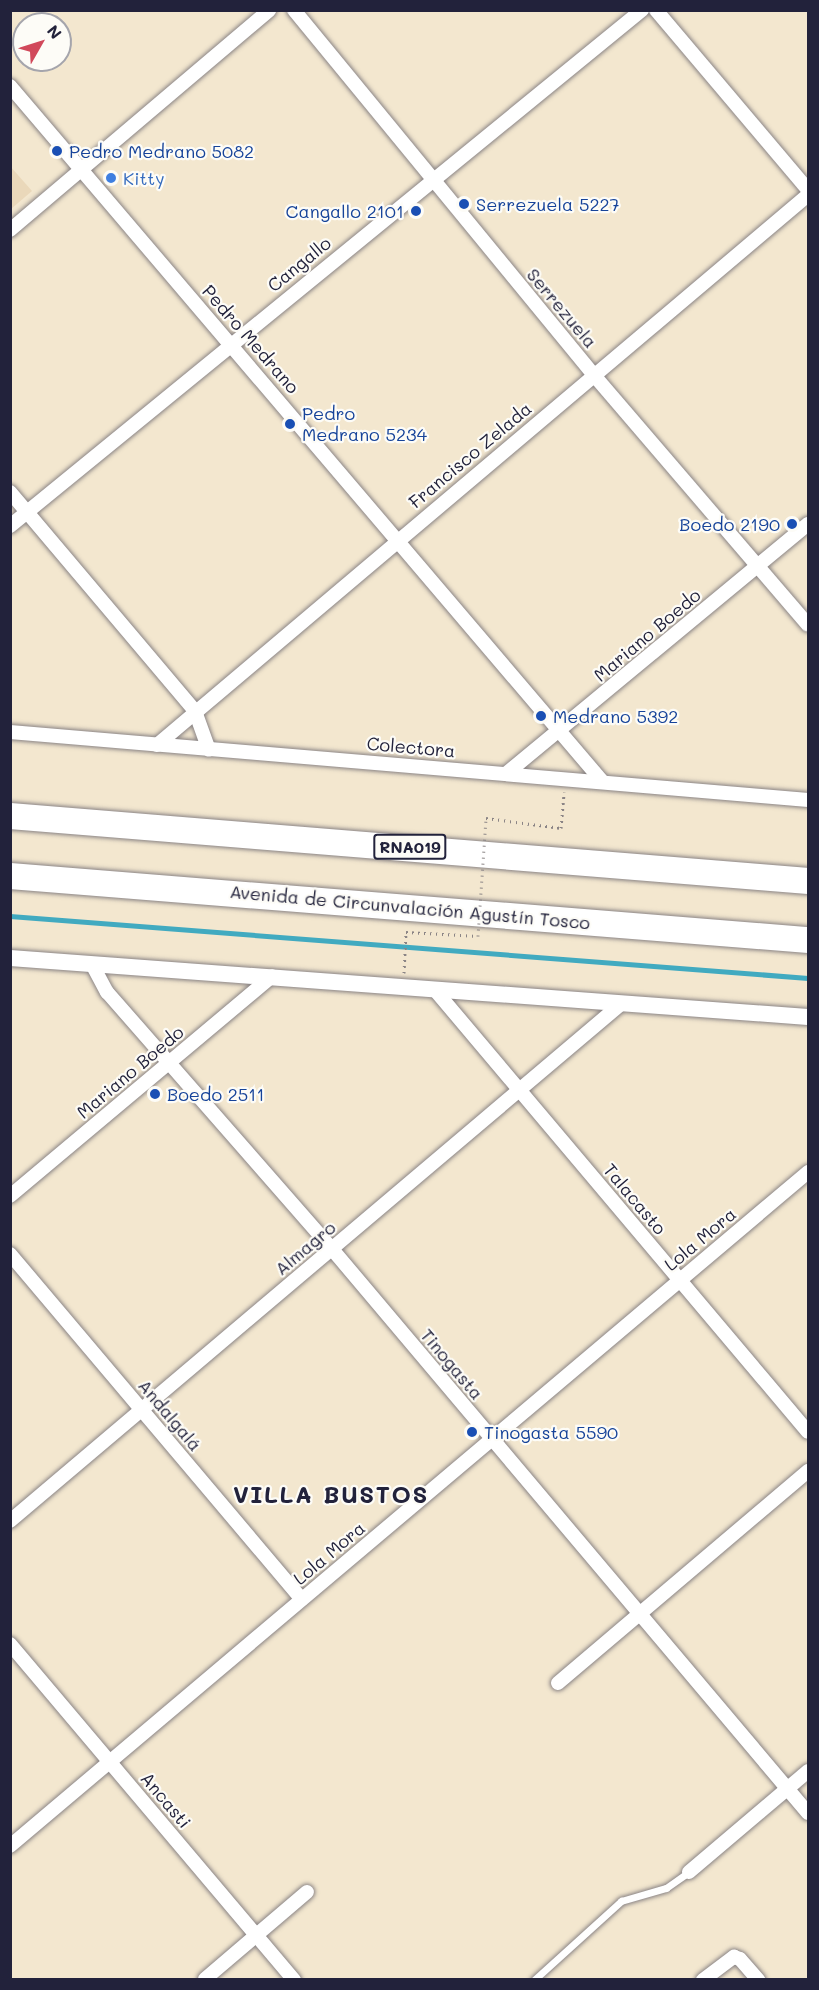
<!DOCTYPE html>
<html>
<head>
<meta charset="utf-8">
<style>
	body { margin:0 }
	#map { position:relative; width:819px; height:1990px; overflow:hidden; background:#f3e7cf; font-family:Mali,sans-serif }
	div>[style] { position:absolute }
	.built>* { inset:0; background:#ead8ba }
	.stream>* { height:4.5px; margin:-2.25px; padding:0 2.25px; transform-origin:2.25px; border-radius:2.25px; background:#41aac0 }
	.path>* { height:3px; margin-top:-1.5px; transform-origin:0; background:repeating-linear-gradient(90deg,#8a8485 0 1.5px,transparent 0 6px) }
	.roads { filter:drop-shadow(0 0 2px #8a8485) drop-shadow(0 0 2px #8a8485) }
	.service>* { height:7px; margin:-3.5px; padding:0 3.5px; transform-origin:3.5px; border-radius:3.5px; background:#fff }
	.minor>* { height:14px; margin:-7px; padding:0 7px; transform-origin:7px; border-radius:7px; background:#fff }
	.tertiary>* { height:16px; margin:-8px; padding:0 8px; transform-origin:8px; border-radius:8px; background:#fff }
	.motorway>* { height:26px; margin:-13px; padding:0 13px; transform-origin:13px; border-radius:13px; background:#fff }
	.path-bridge>* { height:3px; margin-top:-1.5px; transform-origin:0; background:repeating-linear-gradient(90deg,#8a8485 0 1.5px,transparent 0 6px) }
	.dots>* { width:16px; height:16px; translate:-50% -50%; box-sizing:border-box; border:3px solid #fdfcf7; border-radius:50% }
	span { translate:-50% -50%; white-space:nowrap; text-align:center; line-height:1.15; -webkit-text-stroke:4.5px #fdfcf7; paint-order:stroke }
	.shield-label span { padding:2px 4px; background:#fdfcf7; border:2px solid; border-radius:4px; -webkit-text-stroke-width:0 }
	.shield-label { font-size:16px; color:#22223b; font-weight:700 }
	.transit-label { font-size:18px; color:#164399 }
	.left { translate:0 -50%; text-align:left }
	.right { translate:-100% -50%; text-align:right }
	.shop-label { font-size:18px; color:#366cbe }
	.street-label { font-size:18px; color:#22223b }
	.district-label { font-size:24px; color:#22223b; font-weight:700; letter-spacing:1.5px }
	.frame { position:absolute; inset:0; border:12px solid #22223b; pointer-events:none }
	.north { position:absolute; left:12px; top:12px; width:60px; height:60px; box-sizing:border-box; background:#fdfcf7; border:2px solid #a5a5ac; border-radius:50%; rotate:51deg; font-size:16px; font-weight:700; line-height:24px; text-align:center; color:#22223b }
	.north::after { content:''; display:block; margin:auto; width:21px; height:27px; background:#d1495b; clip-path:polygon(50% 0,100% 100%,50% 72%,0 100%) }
</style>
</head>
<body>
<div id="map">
	<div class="built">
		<i style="clip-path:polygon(10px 166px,32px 191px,11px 209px,10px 209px)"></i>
	</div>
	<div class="stream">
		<i style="left:10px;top:916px;width:800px;rotate:4.44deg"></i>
	</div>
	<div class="path">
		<i style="left:486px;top:818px;width:76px;rotate:7.6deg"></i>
		<i style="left:561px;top:828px;width:36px;rotate:-85deg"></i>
		<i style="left:404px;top:973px;width:41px;rotate:-87.2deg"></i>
		<i style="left:406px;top:932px;width:72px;rotate:3.2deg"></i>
	</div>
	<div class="roads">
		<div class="service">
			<i style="left:534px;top:1980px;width:118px;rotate:-42.2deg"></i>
			<i style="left:621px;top:1901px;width:47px;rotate:-16.1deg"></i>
			<i style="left:666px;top:1888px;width:28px;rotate:-35deg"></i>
		</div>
		<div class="minor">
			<i style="left:294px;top:10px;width:471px;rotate:50.6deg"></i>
			<i style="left:593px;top:374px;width:330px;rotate:49.4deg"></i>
			<i style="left:656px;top:10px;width:236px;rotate:49.8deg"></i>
			<i style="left:10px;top:86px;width:913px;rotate:49.58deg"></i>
			<i style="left:10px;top:230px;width:340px;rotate:-40.3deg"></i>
			<i style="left:10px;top:492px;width:287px;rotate:49.8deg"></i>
			<i style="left:195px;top:711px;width:41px;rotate:70.3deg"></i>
			<i style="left:10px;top:526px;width:816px;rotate:-39.23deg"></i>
			<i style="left:10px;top:732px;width:801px;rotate:4.87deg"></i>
			<i style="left:157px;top:745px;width:852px;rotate:-40.19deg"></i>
			<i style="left:507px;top:773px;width:391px;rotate:-39.6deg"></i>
			<i style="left:93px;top:966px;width:30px;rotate:62deg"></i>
			<i style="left:107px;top:992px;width:342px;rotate:48.8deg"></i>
			<i style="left:332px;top:1249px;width:738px;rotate:49.84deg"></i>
			<i style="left:435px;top:990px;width:578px;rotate:49.84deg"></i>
			<i style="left:10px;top:1196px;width:342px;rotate:-40deg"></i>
			<i style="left:10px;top:1254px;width:452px;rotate:49.8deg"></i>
			<i style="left:10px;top:1521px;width:802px;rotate:-40.24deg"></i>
			<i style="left:10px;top:1644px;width:440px;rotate:49.8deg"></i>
			<i style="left:558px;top:1683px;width:328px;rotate:-40.3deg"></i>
			<i style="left:10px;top:1846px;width:1045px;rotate:-40.18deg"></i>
			<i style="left:689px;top:1872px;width:156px;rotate:-40.3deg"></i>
			<i style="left:205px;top:1979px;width:134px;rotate:-40.5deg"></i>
			<i style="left:703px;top:1980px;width:39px;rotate:-37deg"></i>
			<i style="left:734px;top:1957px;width:6px;rotate:18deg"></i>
			<i style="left:740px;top:1959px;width:28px;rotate:49deg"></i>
		</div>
		<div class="tertiary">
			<i style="left:10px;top:958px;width:800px;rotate:4.23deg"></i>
		</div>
		<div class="motorway">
			<i style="left:10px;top:816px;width:801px;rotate:4.66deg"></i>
			<i style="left:10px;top:876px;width:801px;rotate:4.59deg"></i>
		</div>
	</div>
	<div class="path-bridge">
		<i style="left:478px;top:936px;width:118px;rotate:-86.1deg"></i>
	</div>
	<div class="dots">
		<i style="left:57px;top:151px;background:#1a4fb4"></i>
		<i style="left:111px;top:178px;background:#3f7fe0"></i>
		<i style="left:464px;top:204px;background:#1a4fb4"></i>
		<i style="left:416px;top:211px;background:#1a4fb4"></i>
		<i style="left:290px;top:424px;background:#1a4fb4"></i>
		<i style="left:792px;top:524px;background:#1a4fb4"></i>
		<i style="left:541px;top:716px;background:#1a4fb4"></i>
		<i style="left:155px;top:1094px;background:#1a4fb4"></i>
		<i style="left:472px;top:1432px;background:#1a4fb4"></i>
	</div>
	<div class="shield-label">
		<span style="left:410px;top:847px">RNA019</span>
	</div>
	<div class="transit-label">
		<span class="left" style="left:69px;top:151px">Pedro Medrano 5082</span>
		<span class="left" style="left:476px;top:204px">Serrezuela 5227</span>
		<span class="right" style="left:404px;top:211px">Cangallo 2101</span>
		<span class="left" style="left:302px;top:424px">Pedro<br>Medrano 5234</span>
		<span class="right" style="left:780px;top:524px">Boedo 2190</span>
		<span class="left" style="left:553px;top:716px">Medrano 5392</span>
		<span class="left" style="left:167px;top:1094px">Boedo 2511</span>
		<span class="left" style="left:484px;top:1432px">Tinogasta 5590</span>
	</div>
	<div class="shop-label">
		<span class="left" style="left:123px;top:178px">Kitty</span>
	</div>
	<div class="street-label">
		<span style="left:299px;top:264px;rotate:-39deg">Cangallo</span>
		<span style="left:562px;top:308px;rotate:50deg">Serrezuela</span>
		<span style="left:251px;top:339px;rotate:49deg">Pedro Medrano</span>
		<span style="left:470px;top:455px;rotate:-40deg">Francisco Zelada</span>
		<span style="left:647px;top:635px;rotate:-40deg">Mariano Boedo</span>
		<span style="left:411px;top:747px;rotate:5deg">Colectora</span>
		<span style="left:410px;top:907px;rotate:5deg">Avenida de Circunvalación Agustín Tosco</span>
		<span style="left:130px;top:1072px;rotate:-40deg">Mariano Boedo</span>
		<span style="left:635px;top:1199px;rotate:50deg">Talacasto</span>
		<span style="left:700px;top:1239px;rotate:-40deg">Lola Mora</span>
		<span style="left:305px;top:1248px;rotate:-40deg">Almagro</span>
		<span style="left:452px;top:1364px;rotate:50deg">Tinogasta</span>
		<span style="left:170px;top:1415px;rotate:50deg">Andalgalá</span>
		<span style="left:329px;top:1553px;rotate:-40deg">Lola Mora</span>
		<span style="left:166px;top:1800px;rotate:50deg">Ancasti</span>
	</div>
	<div class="district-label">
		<span style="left:331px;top:1494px">VILLA BUSTOS</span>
	</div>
	<div class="frame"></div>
	<div class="north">N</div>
</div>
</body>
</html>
